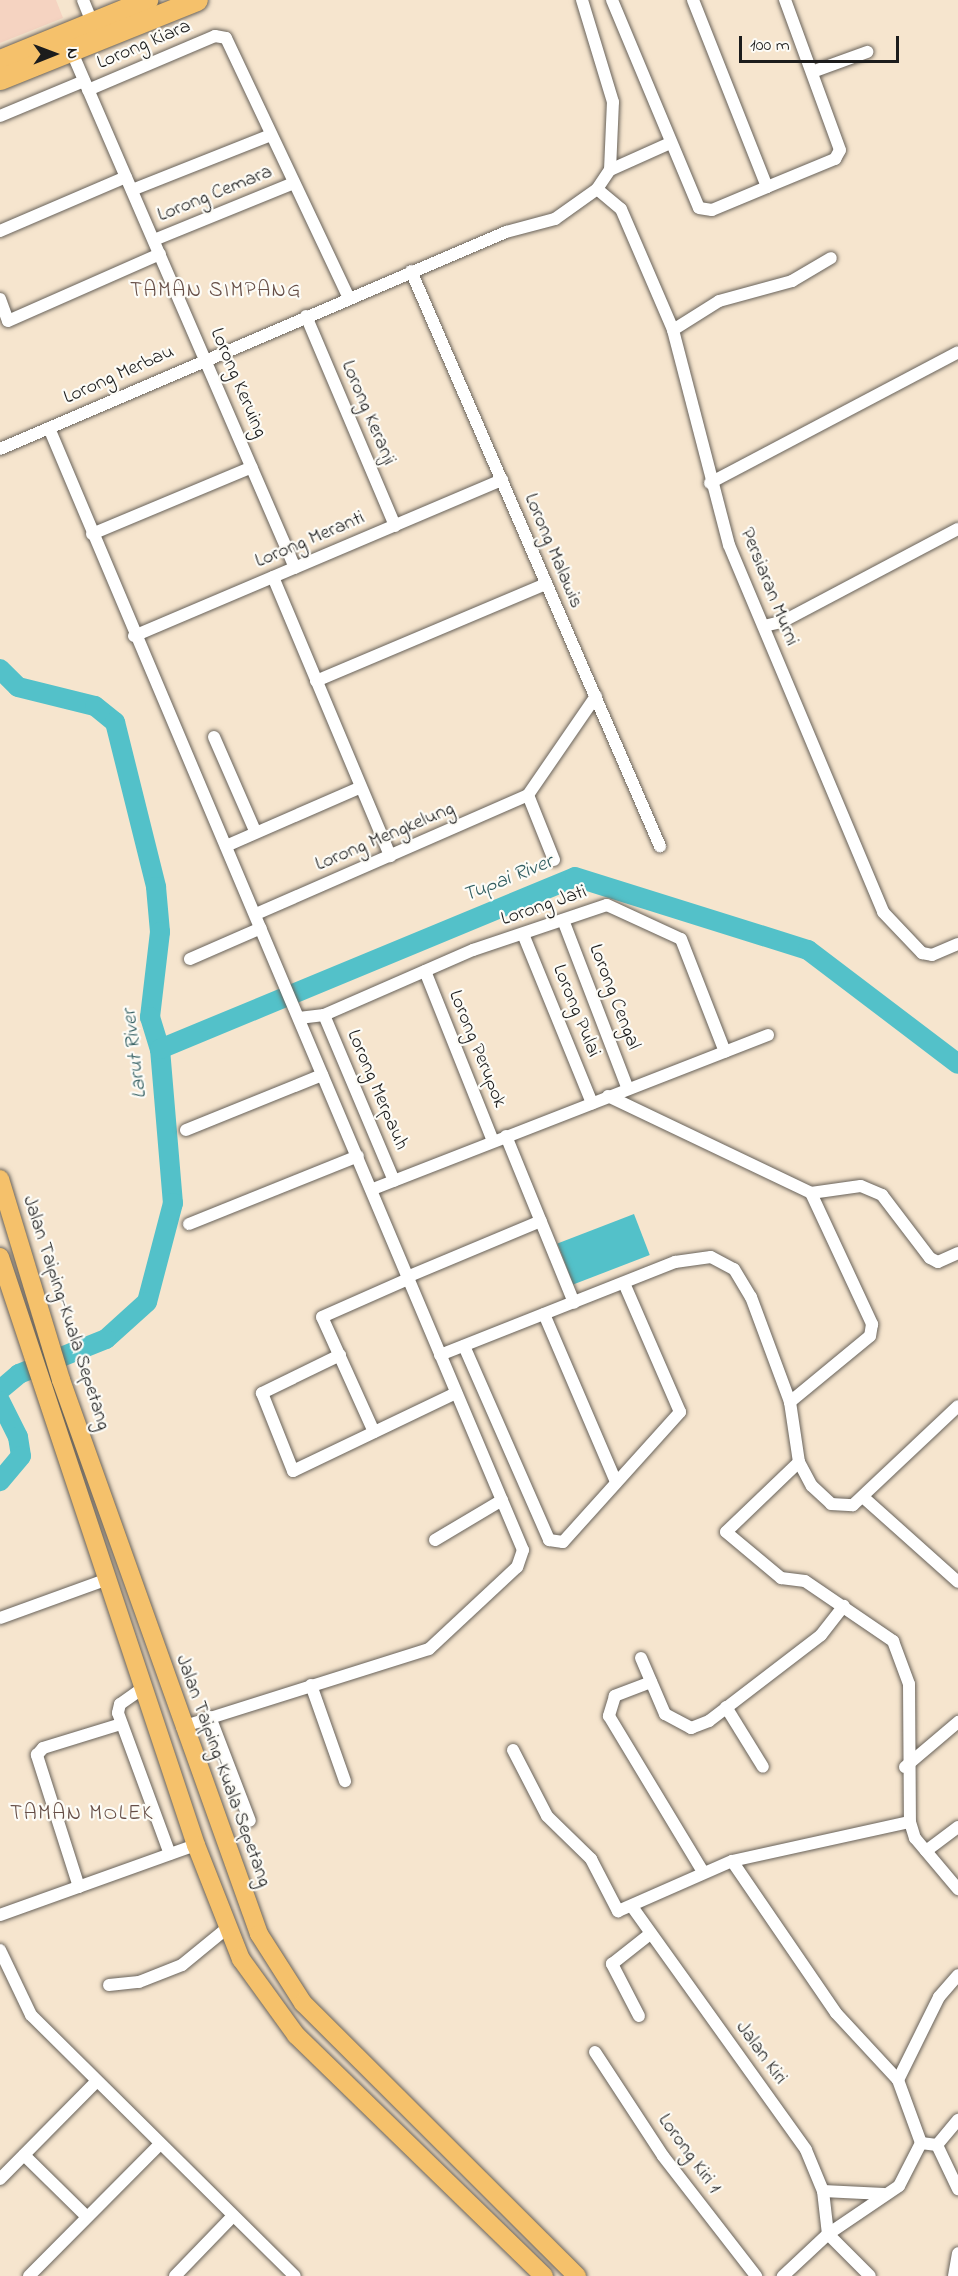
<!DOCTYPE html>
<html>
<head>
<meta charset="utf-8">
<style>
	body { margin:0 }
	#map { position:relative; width:958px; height:2276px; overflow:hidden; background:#f6e5ce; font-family:"Indie Flower",sans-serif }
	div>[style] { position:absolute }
	.built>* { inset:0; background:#f5d3c1 }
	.water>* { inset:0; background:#53c1c9; transform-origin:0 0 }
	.river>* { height:20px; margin:-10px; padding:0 10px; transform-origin:10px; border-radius:10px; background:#53c1c9 }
	.roads { filter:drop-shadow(0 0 2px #68625a) drop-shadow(0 0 2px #68625a) }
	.street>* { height:12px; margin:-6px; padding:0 6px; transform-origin:6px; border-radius:6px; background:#fff }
	.primary>* { height:18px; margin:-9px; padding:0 9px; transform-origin:9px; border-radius:9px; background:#f5c16b }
	.highway>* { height:21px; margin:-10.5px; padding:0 10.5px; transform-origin:10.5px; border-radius:10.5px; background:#f5c16b }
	span { translate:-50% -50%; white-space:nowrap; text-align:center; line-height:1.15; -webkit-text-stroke:4.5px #fdfcf7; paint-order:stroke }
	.street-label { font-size:20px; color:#1c1c1c }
	.neighbourhood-label { font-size:21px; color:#664e46; letter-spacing:1.5px }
	.water-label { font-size:21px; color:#325e61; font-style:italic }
	.north { position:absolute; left:24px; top:24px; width:60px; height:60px; -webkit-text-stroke:4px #fdfcf7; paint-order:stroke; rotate:89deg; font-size:16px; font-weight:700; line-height:24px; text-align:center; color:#1c1c1c }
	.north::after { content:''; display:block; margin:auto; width:21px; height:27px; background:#1c1c1c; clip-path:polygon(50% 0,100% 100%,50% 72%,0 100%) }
	.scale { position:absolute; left:739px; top:36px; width:160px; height:27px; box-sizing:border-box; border:3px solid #1c1c1c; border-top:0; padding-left:8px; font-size:18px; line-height:21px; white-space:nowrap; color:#1c1c1c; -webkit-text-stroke:4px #fdfcf7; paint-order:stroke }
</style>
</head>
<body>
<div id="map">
	<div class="built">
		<i style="clip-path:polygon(0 0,56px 0,63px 18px,0 43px)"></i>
	</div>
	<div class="water">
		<i style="left:634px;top:1214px;width:44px;height:82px;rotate:69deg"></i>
	</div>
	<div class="river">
		<i style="left:0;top:669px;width:25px;rotate:45deg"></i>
		<i style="left:18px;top:687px;width:79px;rotate:13.9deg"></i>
		<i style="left:95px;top:706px;width:26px;rotate:39deg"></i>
		<i style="left:115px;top:722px;width:170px;rotate:76deg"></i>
		<i style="left:156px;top:887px;width:45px;rotate:84.9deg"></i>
		<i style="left:160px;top:932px;width:86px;rotate:96.7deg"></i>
		<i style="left:150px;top:1017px;width:34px;rotate:73deg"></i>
		<i style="left:160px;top:1049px;width:155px;rotate:85.2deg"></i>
		<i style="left:173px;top:1203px;width:102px;rotate:104.7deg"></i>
		<i style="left:147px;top:1302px;width:55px;rotate:137.9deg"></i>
		<i style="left:106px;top:1339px;width:94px;rotate:158.1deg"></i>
		<i style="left:19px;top:1374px;width:25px;rotate:140deg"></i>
		<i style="left:160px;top:1049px;width:449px;rotate:-22.5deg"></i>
		<i style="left:575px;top:877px;width:244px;rotate:17.4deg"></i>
		<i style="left:808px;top:950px;width:188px;rotate:37.2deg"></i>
		<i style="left:0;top:1401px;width:40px;rotate:63.4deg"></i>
		<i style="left:18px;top:1437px;width:19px;rotate:81deg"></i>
		<i style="left:21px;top:1456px;width:33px;rotate:130deg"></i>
	</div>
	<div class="roads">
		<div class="street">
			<i style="left:83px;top:0;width:24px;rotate:68deg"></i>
			<i style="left:612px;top:0;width:225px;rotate:67.3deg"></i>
			<i style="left:699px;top:208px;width:13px;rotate:9deg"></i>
			<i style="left:712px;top:210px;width:60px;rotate:-22.7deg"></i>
			<i style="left:693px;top:0;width:201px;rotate:68.4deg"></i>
			<i style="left:767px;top:187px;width:74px;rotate:-22.4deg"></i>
			<i style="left:835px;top:159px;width:10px;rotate:-61deg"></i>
			<i style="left:840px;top:150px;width:160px;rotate:-110.1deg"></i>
			<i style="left:71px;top:50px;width:564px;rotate:66.61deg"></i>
			<i style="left:812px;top:72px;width:59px;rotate:-20deg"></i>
			<i style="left:88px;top:90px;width:138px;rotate:-23deg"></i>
			<i style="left:215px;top:36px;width:11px;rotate:10deg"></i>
			<i style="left:226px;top:38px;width:288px;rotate:64.7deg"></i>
			<i style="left:0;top:116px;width:91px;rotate:-22.6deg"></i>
			<i style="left:610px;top:170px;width:66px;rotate:-24.2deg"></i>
			<i style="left:597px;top:189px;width:31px;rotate:40deg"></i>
			<i style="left:621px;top:209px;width:132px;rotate:66.7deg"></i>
			<i style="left:673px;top:330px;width:222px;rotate:75.4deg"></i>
			<i style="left:729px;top:545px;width:398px;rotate:67.2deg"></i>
			<i style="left:883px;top:912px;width:57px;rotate:46.4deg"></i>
			<i style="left:922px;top:953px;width:10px;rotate:11deg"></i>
			<i style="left:932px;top:955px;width:28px;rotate:-23deg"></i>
			<i style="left:132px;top:190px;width:149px;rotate:-21.6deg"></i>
			<i style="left:0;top:231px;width:137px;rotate:-23.2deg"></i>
			<i style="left:154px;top:240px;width:148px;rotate:-22.2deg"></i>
			<i style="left:411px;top:271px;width:627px;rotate:66.59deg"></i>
			<i style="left:0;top:299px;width:23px;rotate:70deg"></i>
			<i style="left:8px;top:321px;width:166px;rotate:-23.8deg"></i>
			<i style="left:306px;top:316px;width:228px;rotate:67deg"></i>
			<i style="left:673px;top:330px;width:54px;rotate:-32.2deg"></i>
			<i style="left:719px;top:301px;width:76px;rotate:-15.3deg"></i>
			<i style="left:792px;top:281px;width:45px;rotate:-30.5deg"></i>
			<i style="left:49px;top:428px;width:1218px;rotate:67.1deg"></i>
			<i style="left:523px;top:1550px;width:18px;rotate:109deg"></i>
			<i style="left:517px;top:1567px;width:120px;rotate:137deg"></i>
			<i style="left:429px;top:1649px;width:259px;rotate:162.5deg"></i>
			<i style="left:0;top:449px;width:551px;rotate:-23.21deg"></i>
			<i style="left:506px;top:232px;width:51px;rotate:-14.9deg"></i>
			<i style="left:555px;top:219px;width:52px;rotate:-35.5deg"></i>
			<i style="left:597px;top:189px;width:23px;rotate:-56deg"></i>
			<i style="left:610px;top:170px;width:68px;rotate:-87.5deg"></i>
			<i style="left:613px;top:102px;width:107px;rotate:-106.9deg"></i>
			<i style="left:710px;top:483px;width:280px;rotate:-27.8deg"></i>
			<i style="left:92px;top:534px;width:173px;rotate:-22.7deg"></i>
			<i style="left:273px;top:577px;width:303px;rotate:67.2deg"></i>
			<i style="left:764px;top:626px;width:18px;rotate:-13deg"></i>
			<i style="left:782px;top:622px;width:199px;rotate:-27.9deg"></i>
			<i style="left:134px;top:636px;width:400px;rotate:-23deg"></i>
			<i style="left:316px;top:681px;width:250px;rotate:-22.9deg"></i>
			<i style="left:214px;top:737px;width:103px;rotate:66.4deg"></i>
			<i style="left:528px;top:795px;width:70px;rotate:68.2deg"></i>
			<i style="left:226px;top:846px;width:147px;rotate:-23.6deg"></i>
			<i style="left:256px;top:914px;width:297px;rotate:-23.6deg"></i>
			<i style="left:528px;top:795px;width:120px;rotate:-55.5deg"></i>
			<i style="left:563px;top:920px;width:181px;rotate:69deg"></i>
			<i style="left:523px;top:934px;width:183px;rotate:67.8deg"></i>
			<i style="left:190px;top:959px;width:77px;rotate:-23.6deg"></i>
			<i style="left:425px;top:971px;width:183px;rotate:68.2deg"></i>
			<i style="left:324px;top:1015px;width:180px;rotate:67.1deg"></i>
			<i style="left:299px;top:1018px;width:25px;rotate:-7deg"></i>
			<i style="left:324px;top:1015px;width:163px;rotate:-23.6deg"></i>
			<i style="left:473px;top:950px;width:141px;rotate:-18.6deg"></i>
			<i style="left:607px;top:905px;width:81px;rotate:24.7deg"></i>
			<i style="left:681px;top:939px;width:121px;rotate:68.7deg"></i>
			<i style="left:608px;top:1096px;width:225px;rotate:25.5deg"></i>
			<i style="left:811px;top:1193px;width:145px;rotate:65deg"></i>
			<i style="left:872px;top:1324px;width:12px;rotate:99deg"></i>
			<i style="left:870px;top:1336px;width:104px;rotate:140.5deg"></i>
			<i style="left:186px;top:1130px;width:147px;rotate:-22deg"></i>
			<i style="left:506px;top:1136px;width:180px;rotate:67.8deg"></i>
			<i style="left:373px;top:1189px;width:424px;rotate:-21.3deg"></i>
			<i style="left:811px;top:1193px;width:50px;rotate:-8deg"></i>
			<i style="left:861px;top:1186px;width:23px;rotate:23deg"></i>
			<i style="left:882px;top:1195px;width:79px;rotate:52.7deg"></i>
			<i style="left:930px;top:1258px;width:9px;rotate:27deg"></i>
			<i style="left:938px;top:1262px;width:22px;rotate:-24deg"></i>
			<i style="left:189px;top:1224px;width:182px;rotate:-21.9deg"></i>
			<i style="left:407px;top:1277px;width:145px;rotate:-22.7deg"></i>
			<i style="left:544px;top:1314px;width:183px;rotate:66.8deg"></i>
			<i style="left:464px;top:1346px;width:212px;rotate:66.3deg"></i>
			<i style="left:549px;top:1540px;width:14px;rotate:8deg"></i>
			<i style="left:563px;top:1542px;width:175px;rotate:-48deg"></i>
			<i style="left:680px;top:1412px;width:141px;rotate:-113.5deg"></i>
			<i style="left:340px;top:1355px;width:87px;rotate:154deg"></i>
			<i style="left:262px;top:1393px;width:84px;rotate:68.3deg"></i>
			<i style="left:293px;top:1471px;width:181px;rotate:-25.6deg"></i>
			<i style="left:440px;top:1355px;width:253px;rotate:-21.6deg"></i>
			<i style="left:675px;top:1262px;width:36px;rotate:-8deg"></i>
			<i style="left:711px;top:1257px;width:26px;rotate:28deg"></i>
			<i style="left:734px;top:1269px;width:33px;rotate:59deg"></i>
			<i style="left:751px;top:1297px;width:112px;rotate:69.6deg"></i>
			<i style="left:790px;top:1402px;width:61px;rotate:81.5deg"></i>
			<i style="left:799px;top:1462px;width:27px;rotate:62deg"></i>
			<i style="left:812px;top:1486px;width:26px;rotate:43deg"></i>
			<i style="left:831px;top:1504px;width:22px;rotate:3deg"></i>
			<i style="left:853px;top:1505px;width:144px;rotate:-43.3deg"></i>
			<i style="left:374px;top:1432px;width:126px;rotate:-114.3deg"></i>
			<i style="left:322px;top:1317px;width:94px;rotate:-23.8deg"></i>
			<i style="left:799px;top:1462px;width:101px;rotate:136.2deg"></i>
			<i style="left:726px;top:1532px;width:72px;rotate:39.9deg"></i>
			<i style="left:781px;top:1578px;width:24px;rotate:7deg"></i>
			<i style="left:805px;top:1581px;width:107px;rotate:34.3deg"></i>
			<i style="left:893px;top:1641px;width:46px;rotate:69.6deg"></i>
			<i style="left:909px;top:1684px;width:138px;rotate:89.6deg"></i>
			<i style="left:910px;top:1822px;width:17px;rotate:73deg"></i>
			<i style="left:915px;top:1838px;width:67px;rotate:49.9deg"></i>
			<i style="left:863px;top:1497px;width:127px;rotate:41.8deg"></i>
			<i style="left:435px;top:1540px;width:78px;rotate:-30.8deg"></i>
			<i style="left:0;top:1618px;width:112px;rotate:-19.9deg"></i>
			<i style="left:641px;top:1658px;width:61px;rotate:66.8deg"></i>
			<i style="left:665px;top:1714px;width:30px;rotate:28deg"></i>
			<i style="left:691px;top:1728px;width:19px;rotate:-21deg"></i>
			<i style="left:709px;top:1721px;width:141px;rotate:-37.5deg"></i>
			<i style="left:821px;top:1635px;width:37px;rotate:-52deg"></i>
			<i style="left:651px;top:1682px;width:39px;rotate:159deg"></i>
			<i style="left:615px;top:1696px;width:21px;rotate:107deg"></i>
			<i style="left:609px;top:1716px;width:182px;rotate:58.9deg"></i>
			<i style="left:311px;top:1685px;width:102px;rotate:70.5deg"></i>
			<i style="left:143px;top:1688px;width:28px;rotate:145deg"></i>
			<i style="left:120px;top:1704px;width:9px;rotate:103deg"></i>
			<i style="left:118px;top:1713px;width:150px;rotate:69.8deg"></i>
			<i style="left:726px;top:1707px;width:70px;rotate:58.3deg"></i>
			<i style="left:210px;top:1717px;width:111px;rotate:69deg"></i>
			<i style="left:513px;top:1750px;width:74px;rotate:62.7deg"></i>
			<i style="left:547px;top:1816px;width:62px;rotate:44.3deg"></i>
			<i style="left:591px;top:1859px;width:59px;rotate:62.6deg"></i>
			<i style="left:618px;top:1911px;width:124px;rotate:-23.7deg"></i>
			<i style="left:732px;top:1861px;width:182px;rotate:-12.4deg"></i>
			<i style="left:905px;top:1767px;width:70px;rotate:-40.3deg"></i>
			<i style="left:926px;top:1851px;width:40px;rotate:-37deg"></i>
			<i style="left:732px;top:1861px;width:184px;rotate:55.6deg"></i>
			<i style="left:836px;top:2013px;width:91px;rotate:47.2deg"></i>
			<i style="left:898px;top:2080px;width:67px;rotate:69.9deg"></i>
			<i style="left:921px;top:2143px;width:48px;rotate:117.1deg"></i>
			<i style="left:899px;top:2186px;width:86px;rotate:145.9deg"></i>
			<i style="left:828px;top:2234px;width:62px;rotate:137deg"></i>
			<i style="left:79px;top:1887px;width:139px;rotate:-107.7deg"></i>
			<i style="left:37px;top:1755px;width:9px;rotate:-49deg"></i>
			<i style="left:43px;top:1748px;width:82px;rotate:-17.1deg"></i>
			<i style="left:633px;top:1908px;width:297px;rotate:54.4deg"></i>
			<i style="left:806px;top:2150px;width:44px;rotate:67.5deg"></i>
			<i style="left:823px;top:2191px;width:43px;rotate:83.4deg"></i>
			<i style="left:828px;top:2234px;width:59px;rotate:45deg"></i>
			<i style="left:0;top:1915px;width:208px;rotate:-19.7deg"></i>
			<i style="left:0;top:1950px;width:72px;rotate:64.5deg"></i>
			<i style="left:31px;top:2015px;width:371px;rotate:44.7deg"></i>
			<i style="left:109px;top:1985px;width:30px;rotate:-6deg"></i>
			<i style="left:139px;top:1982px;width:46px;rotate:-21.6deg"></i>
			<i style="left:182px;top:1965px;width:57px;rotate:-39.3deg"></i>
			<i style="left:639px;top:2016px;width:59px;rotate:-117.4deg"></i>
			<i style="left:612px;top:1964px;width:48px;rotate:-38.3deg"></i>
			<i style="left:595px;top:2052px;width:124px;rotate:56.8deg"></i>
			<i style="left:663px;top:2156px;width:152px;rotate:52.2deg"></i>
			<i style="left:898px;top:2080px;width:93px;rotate:-63.7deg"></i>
			<i style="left:939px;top:1997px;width:29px;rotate:-49deg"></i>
			<i style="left:921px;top:2143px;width:16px;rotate:7deg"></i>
			<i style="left:937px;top:2145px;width:49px;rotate:64.5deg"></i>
			<i style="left:937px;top:2145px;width:33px;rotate:-50deg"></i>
			<i style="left:24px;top:2155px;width:87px;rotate:44.5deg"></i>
			<i style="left:0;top:2179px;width:136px;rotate:-45.3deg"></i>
			<i style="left:823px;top:2191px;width:61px;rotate:2.8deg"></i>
			<i style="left:29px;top:2276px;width:185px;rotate:-45.2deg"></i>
			<i style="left:175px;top:2276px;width:82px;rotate:-46deg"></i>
			<i style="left:954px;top:2276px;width:23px;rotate:-80deg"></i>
		</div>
		<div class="primary">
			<i style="left:0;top:1179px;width:210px;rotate:73.1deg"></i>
			<i style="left:61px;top:1380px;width:588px;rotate:70.33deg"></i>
			<i style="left:259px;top:1934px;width:82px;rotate:57.5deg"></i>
			<i style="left:303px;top:2003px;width:387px;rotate:44.9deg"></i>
			<i style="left:0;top:1257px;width:620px;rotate:71.57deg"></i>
			<i style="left:196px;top:1845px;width:123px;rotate:68.5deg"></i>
			<i style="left:241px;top:1959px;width:94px;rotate:54.1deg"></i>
			<i style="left:296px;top:2035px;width:346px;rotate:44.2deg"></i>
		</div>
		<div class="highway">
			<i style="left:0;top:60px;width:159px;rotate:-22.2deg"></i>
			<i style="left:0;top:79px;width:212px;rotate:-21.9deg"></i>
		</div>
	</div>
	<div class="street-label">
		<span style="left:144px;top:45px;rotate:-23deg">Lorong Kiara</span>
		<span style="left:215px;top:194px;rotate:-22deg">Lorong Cemara</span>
		<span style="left:119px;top:375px;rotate:-24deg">Lorong Merbau</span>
		<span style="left:238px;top:383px;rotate:67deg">Lorong Keruing</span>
		<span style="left:368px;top:413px;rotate:67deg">Lorong Keranji</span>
		<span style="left:310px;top:540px;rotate:-23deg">Lorong Meranti</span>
		<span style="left:553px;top:551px;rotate:67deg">Lorong Malawis</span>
		<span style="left:769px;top:587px;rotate:68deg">Persiaran Murni</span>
		<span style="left:385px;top:837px;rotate:-23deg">Lorong Mengkelung</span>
		<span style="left:544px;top:906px;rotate:-19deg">Lorong Jati</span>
		<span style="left:614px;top:997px;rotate:69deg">Lorong Cengal</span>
		<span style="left:576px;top:1011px;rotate:68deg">Lorong Pulai</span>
		<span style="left:477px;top:1049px;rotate:68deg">Lorong Perupok</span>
		<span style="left:377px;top:1090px;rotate:67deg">Lorong Merpauh</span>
		<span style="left:66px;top:1313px;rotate:72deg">Jalan Taiping-Kuala Sepetang</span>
		<span style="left:223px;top:1771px;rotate:70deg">Jalan Taiping-Kuala Sepetang</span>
		<span style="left:761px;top:2053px;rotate:54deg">Jalan Kiri</span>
		<span style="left:689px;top:2154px;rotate:54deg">Lorong Kiri 1</span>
	</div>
	<div class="neighbourhood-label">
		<span style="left:216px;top:291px">TAMAN SIMPANG</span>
		<span style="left:82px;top:1814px">TAMAN MOLEK</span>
	</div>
	<div class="water-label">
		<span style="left:508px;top:879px;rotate:-22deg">Tupai River</span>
		<span style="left:135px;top:1054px;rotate:-97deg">Larut River</span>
	</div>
	<div class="north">N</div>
	<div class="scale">100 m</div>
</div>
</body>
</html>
